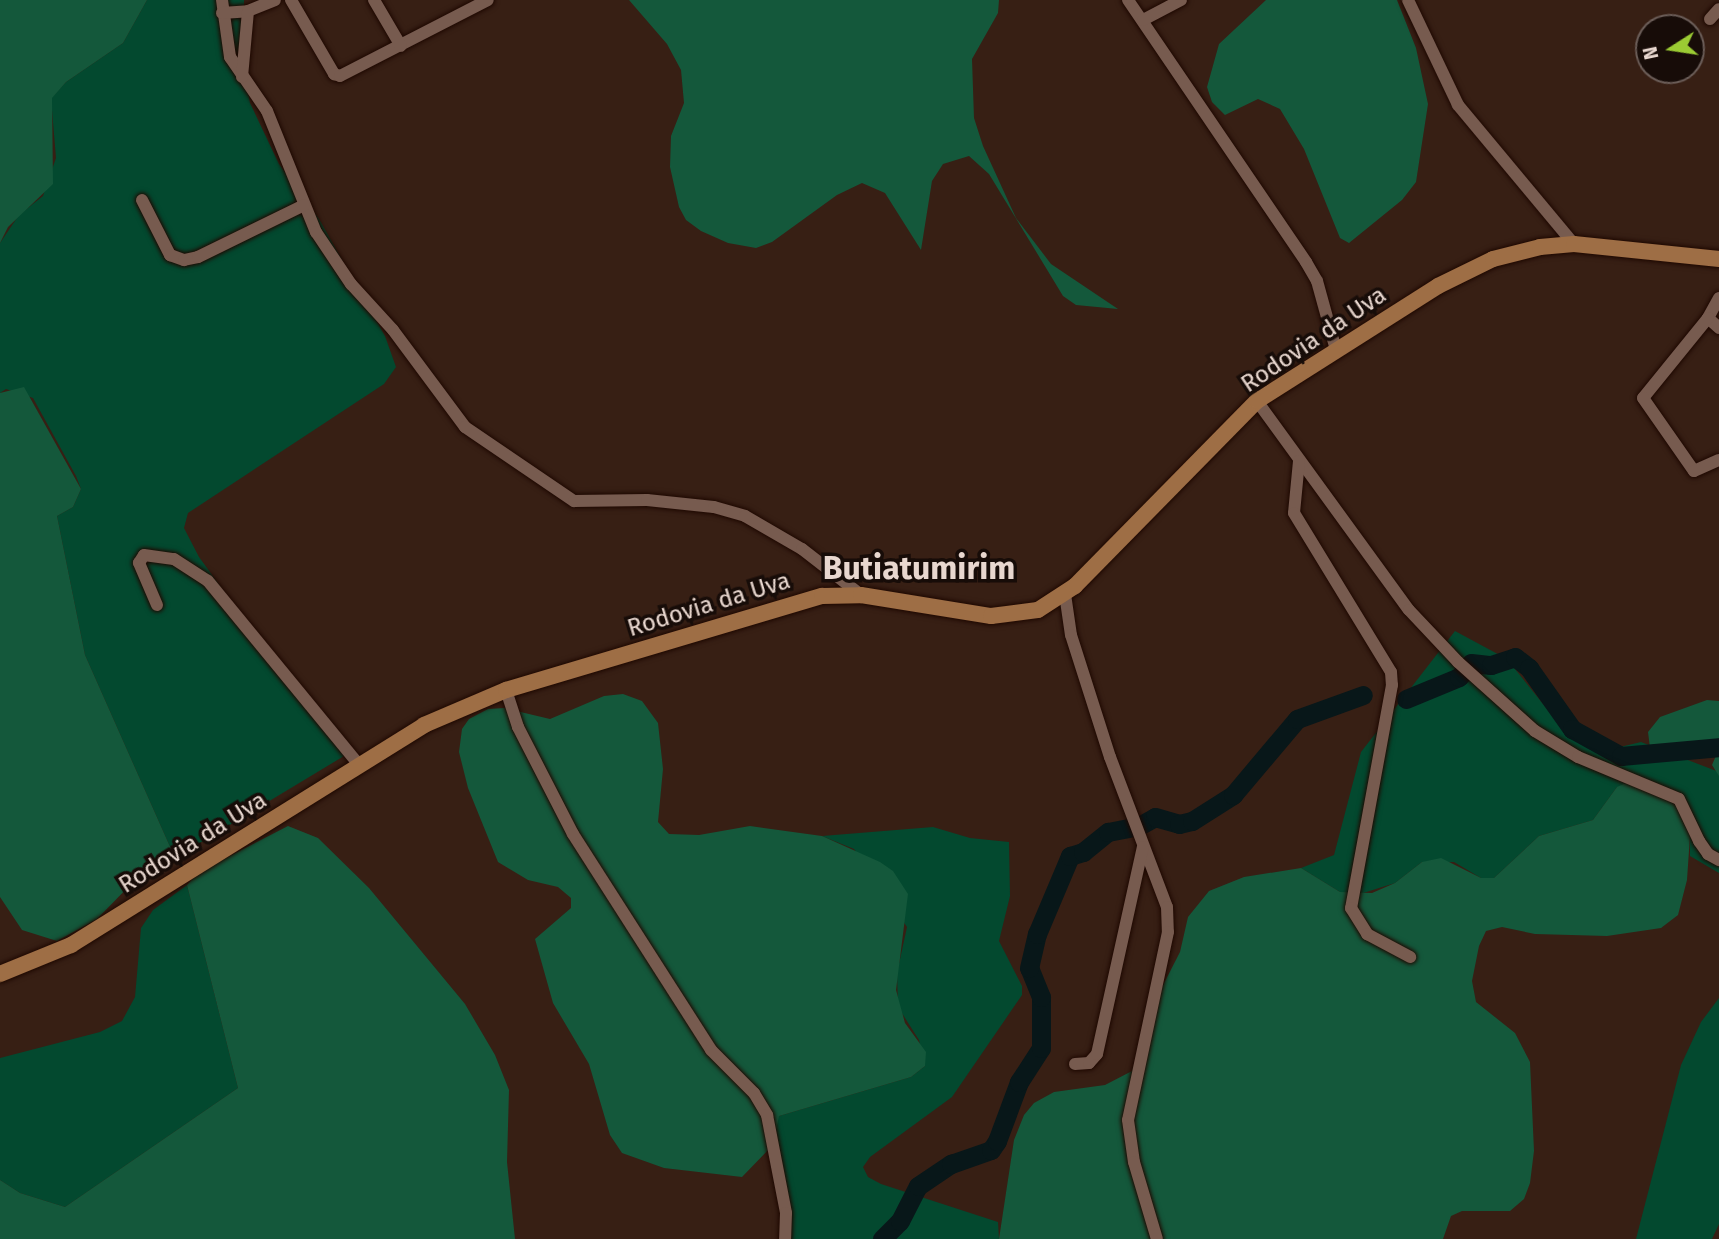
<!DOCTYPE html>
<html>
<head>
<meta charset="utf-8">
<style>
	body { margin:0 }
	#map { position:relative; width:1719px; height:1239px; overflow:hidden; background:#371f14; font-family:"Fira Sans",sans-serif }
	div>[style] { position:absolute }
	.green>* { inset:0; background:#03492f }
	.forest>* { inset:0; background:#14583b }
	.river>* { height:19px; margin:-9.5px; padding:0 9.5px; transform-origin:9.5px; border-radius:9.5px; background:#081719 }
	.roads { filter:drop-shadow(0 0 2px #1e0801) drop-shadow(0 0 2px #1e0801) }
	.street>* { height:12px; margin:-6px; padding:0 6px; transform-origin:6px; border-radius:6px; background:#775b4f }
	.secondary>* { height:16px; margin:-8px; padding:0 8px; transform-origin:8px; border-radius:8px; background:#9e6e45 }
	span { translate:-50% -50%; white-space:nowrap; text-align:center; line-height:1.15; -webkit-text-stroke:7px #170c08; paint-order:stroke }
	.street-label { font-size:24px; color:#e8d7cf }
	.district-label { font-size:32px; color:#e8d7cf; font-weight:700 }
	.north { position:absolute; left:1635px; top:14px; width:70px; height:70px; box-sizing:border-box; background:#170c08; border:2px solid #6b5d58; border-radius:50%; rotate:258deg; font-size:19px; font-weight:700; line-height:28px; text-align:center; color:#e8d7cf }
	.north::after { content:''; display:block; margin:auto; width:24px; height:32px; background:#9bcb33; clip-path:polygon(50% 0,100% 100%,50% 72%,0 100%) }
</style>
</head>
<body>
<div id="map">
	<div class="green">
		<i style="clip-path:polygon(147px 0,244px 0,244px 70px,250px 103px,279px 164px,319px 219px,385px 336px,396px 367px,384px 384px,188px 513px,184px 528px,199px 557px,344px 756px,175px 858px,85px 655px,57px 516px,73px 507px,81px 489px,76px 476px,33px 398px,6px 389px,0 393px,0 243px,19px 215px,43px 196px,56px 158px,51px 98px,66px 82px,123px 43px)"></i>
		<i style="clip-path:polygon(1455px 631px,1507px 659px,1551px 714px,1599px 745px,1620px 747px,1641px 742px,1719px 772px,1719px 873px,1690px 856px,1690px 836px,1617px 787px,1593px 820px,1539px 836px,1494px 878px,1481px 878px,1454px 862px,1422px 862px,1395px 883px,1360px 894px,1340px 892px,1301px 868px,1334px 855px,1361px 752px)"></i>
		<i style="clip-path:polygon(933px 827px,970px 838px,1009px 842px,1010px 896px,999px 941px,1022px 986px,1022px 995px,952px 1097px,870px 1157px,863px 1167px,868px 1177px,881px 1184px,998px 1222px,999px 1239px,789px 1239px,773px 1130px,779px 1116px,911px 1077px,925px 1066px,919px 1040px,898px 1007px,897px 973px,907px 927px,854px 849px,822px 836px)"></i>
		<i style="clip-path:polygon(187px 885px,238px 1088px,65px 1207px,20px 1193px,0 1180px,0 1058px,100px 1032px,122px 1021px,135px 997px,141px 928px,153px 910px)"></i>
		<i style="clip-path:polygon(1719px 998px,1719px 1224px,1712px 1239px,1636px 1239px,1681px 1065px,1701px 1022px)"></i>
	</div>
	<div class="forest">
		<i style="clip-path:polygon(0 0,147px 0,123px 43px,66px 82px,52px 98px,53px 184px,8px 227px,0 243px)"></i>
		<i style="clip-path:polygon(629px 0,999px 0,998px 13px,972px 59px,974px 118px,983px 146px,1016px 218px,1051px 264px,1118px 309px,1076px 305px,1063px 296px,989px 174px,969px 156px,943px 164px,932px 181px,921px 250px,885px 193px,862px 183px,837px 195px,772px 242px,756px 248px,728px 243px,701px 231px,686px 220px,679px 207px,670px 167px,671px 136px,684px 103px,681px 70px,667px 44px)"></i>
		<i style="clip-path:polygon(1266px 0,1397px 0,1416px 48px,1428px 104px,1416px 182px,1402px 200px,1349px 243px,1340px 238px,1304px 149px,1280px 109px,1258px 99px,1225px 115px,1212px 102px,1207px 87px,1219px 44px)"></i>
		<i style="clip-path:polygon(24px 387px,81px 489px,73px 507px,57px 516px,85px 655px,175px 858px,137px 878px,97px 919px,57px 941px,22px 930px,0 897px,0 393px)"></i>
		<i style="clip-path:polygon(623px 694px,642px 701px,658px 723px,663px 769px,658px 822px,669px 834px,699px 835px,750px 826px,822px 836px,880px 862px,893px 871px,908px 894px,896px 990px,905px 1023px,926px 1052px,925px 1066px,911px 1077px,779px 1116px,773px 1145px,742px 1177px,664px 1168px,622px 1153px,610px 1135px,589px 1064px,553px 1003px,535px 939px,571px 908px,571px 898px,558px 887px,528px 880px,498px 862px,468px 788px,459px 752px,462px 729px,469px 719px,488px 709px,504px 708px,550px 719px,604px 696px)"></i>
		<i style="clip-path:polygon(1707px 700px,1719px 701px,1719px 776px,1712px 765px,1718px 751px,1713px 746px,1660px 753px,1650px 748px,1648px 732px,1660px 717px)"></i>
		<i style="clip-path:polygon(1628px 782px,1676px 796px,1690px 836px,1687px 880px,1678px 915px,1661px 928px,1607px 936px,1535px 934px,1502px 927px,1486px 931px,1479px 946px,1472px 981px,1476px 1002px,1515px 1033px,1530px 1062px,1534px 1151px,1530px 1183px,1524px 1199px,1510px 1211px,1462px 1211px,1451px 1216px,1443px 1239px,999px 1239px,1014px 1140px,1024px 1115px,1034px 1103px,1054px 1092px,1105px 1085px,1132px 1071px,1159px 993px,1180px 952px,1188px 917px,1209px 891px,1244px 877px,1301px 868px,1340px 892px,1372px 893px,1395px 883px,1422px 862px,1441px 858px,1481px 878px,1494px 878px,1539px 836px,1593px 820px,1617px 787px)"></i>
		<i style="clip-path:polygon(288px 826px,318px 838px,369px 888px,465px 1004px,495px 1055px,509px 1090px,507px 1162px,515px 1239px,0 1239px,0 1180px,20px 1193px,65px 1207px,238px 1088px,187px 885px,199px 872px)"></i>
	</div>
	<div class="river">
		<i style="left:1406px;top:699px;width:57px;rotate:-22.5deg"></i>
		<i style="left:1459px;top:677px;width:18px;rotate:-49deg"></i>
		<i style="left:1471px;top:663px;width:20px;rotate:6deg"></i>
		<i style="left:1491px;top:665px;width:25px;rotate:-18deg"></i>
		<i style="left:1515px;top:657px;width:18px;rotate:38deg"></i>
		<i style="left:1529px;top:668px;width:75px;rotate:54.8deg"></i>
		<i style="left:1572px;top:729px;width:56px;rotate:28.9deg"></i>
		<i style="left:1621px;top:756px;width:98px;rotate:-5.2deg"></i>
		<i style="left:882px;top:1239px;width:25px;rotate:-45deg"></i>
		<i style="left:900px;top:1221px;width:39px;rotate:-63deg"></i>
		<i style="left:918px;top:1186px;width:40px;rotate:-34deg"></i>
		<i style="left:951px;top:1164px;width:42px;rotate:-19.3deg"></i>
		<i style="left:991px;top:1150px;width:11px;rotate:-56deg"></i>
		<i style="left:997px;top:1141px;width:63px;rotate:-69.6deg"></i>
		<i style="left:1019px;top:1082px;width:40px;rotate:-57.1deg"></i>
		<i style="left:1041px;top:1048px;width:51px;rotate:-90deg"></i>
		<i style="left:1041px;top:997px;width:31px;rotate:-112deg"></i>
		<i style="left:1029px;top:968px;width:35px;rotate:-77deg"></i>
		<i style="left:1037px;top:934px;width:85px;rotate:-67.1deg"></i>
		<i style="left:1070px;top:856px;width:14px;rotate:-17deg"></i>
		<i style="left:1083px;top:852px;width:32px;rotate:-39deg"></i>
		<i style="left:1108px;top:832px;width:32px;rotate:-11deg"></i>
		<i style="left:1139px;top:826px;width:18px;rotate:-29deg"></i>
		<i style="left:1155px;top:817px;width:25px;rotate:16deg"></i>
		<i style="left:1179px;top:824px;width:13px;rotate:-13deg"></i>
		<i style="left:1192px;top:821px;width:49px;rotate:-32.4deg"></i>
		<i style="left:1233px;top:795px;width:99px;rotate:-49.9deg"></i>
		<i style="left:1297px;top:719px;width:70px;rotate:-20deg"></i>
	</div>
	<div class="roads">
		<div class="street">
			<i style="left:222px;top:0;width:58px;rotate:82deg"></i>
			<i style="left:230px;top:57px;width:65px;rotate:55.6deg"></i>
			<i style="left:267px;top:111px;width:131px;rotate:68deg"></i>
			<i style="left:316px;top:232px;width:63px;rotate:56.1deg"></i>
			<i style="left:351px;top:284px;width:62px;rotate:47.6deg"></i>
			<i style="left:393px;top:330px;width:121px;rotate:53.4deg"></i>
			<i style="left:465px;top:427px;width:132px;rotate:34.2deg"></i>
			<i style="left:574px;top:501px;width:73px;rotate:-0.8deg"></i>
			<i style="left:647px;top:500px;width:67px;rotate:6deg"></i>
			<i style="left:714px;top:507px;width:32px;rotate:16deg"></i>
			<i style="left:745px;top:516px;width:66px;rotate:30.1deg"></i>
			<i style="left:802px;top:549px;width:75px;rotate:37.9deg"></i>
			<i style="left:291px;top:0;width:86px;rotate:59.8deg"></i>
			<i style="left:334px;top:74px;width:6px;rotate:18deg"></i>
			<i style="left:340px;top:76px;width:166px;rotate:-27.2deg"></i>
			<i style="left:374px;top:0;width:53px;rotate:59.6deg"></i>
			<i style="left:1128px;top:0;width:317px;rotate:55.8deg"></i>
			<i style="left:1306px;top:262px;width:22px;rotate:60deg"></i>
			<i style="left:1317px;top:281px;width:72px;rotate:74.6deg"></i>
			<i style="left:1408px;top:0;width:116px;rotate:64.5deg"></i>
			<i style="left:1458px;top:105px;width:181px;rotate:50.2deg"></i>
			<i style="left:222px;top:13px;width:26px;rotate:-4deg"></i>
			<i style="left:248px;top:11px;width:29px;rotate:-22deg"></i>
			<i style="left:1710px;top:19px;width:13px;rotate:-48deg"></i>
			<i style="left:1143px;top:20px;width:43px;rotate:-27.8deg"></i>
			<i style="left:242px;top:77px;width:66px;rotate:-84.8deg"></i>
			<i style="left:142px;top:200px;width:62px;rotate:63deg"></i>
			<i style="left:170px;top:255px;width:15px;rotate:20deg"></i>
			<i style="left:184px;top:260px;width:14px;rotate:-12deg"></i>
			<i style="left:198px;top:257px;width:118px;rotate:-26.1deg"></i>
			<i style="left:1719px;top:298px;width:23px;rotate:119deg"></i>
			<i style="left:1708px;top:318px;width:15px;rotate:42deg"></i>
			<i style="left:1708px;top:318px;width:103px;rotate:129.1deg"></i>
			<i style="left:1643px;top:398px;width:89px;rotate:55.1deg"></i>
			<i style="left:1694px;top:471px;width:27px;rotate:-24deg"></i>
			<i style="left:1257px;top:401px;width:258px;rotate:54deg"></i>
			<i style="left:1409px;top:610px;width:71px;rotate:46.7deg"></i>
			<i style="left:1458px;top:662px;width:103px;rotate:41.9deg"></i>
			<i style="left:1535px;top:731px;width:50px;rotate:31.2deg"></i>
			<i style="left:1578px;top:757px;width:109px;rotate:22.6deg"></i>
			<i style="left:1679px;top:799px;width:47px;rotate:64.5deg"></i>
			<i style="left:1699px;top:841px;width:16px;rotate:55deg"></i>
			<i style="left:1708px;top:854px;width:13px;rotate:29deg"></i>
			<i style="left:1299px;top:461px;width:52px;rotate:95.5deg"></i>
			<i style="left:1294px;top:513px;width:186px;rotate:58.6deg"></i>
			<i style="left:1391px;top:672px;width:13px;rotate:86deg"></i>
			<i style="left:1392px;top:685px;width:227px;rotate:100.4deg"></i>
			<i style="left:1351px;top:908px;width:31px;rotate:58deg"></i>
			<i style="left:1367px;top:934px;width:49px;rotate:28.1deg"></i>
			<i style="left:1065px;top:594px;width:41px;rotate:81.7deg"></i>
			<i style="left:1071px;top:635px;width:128px;rotate:72.3deg"></i>
			<i style="left:1110px;top:757px;width:160px;rotate:69.2deg"></i>
			<i style="left:1167px;top:907px;width:25px;rotate:88deg"></i>
			<i style="left:1168px;top:932px;width:192px;rotate:102deg"></i>
			<i style="left:1128px;top:1120px;width:42px;rotate:81.9deg"></i>
			<i style="left:1134px;top:1162px;width:80px;rotate:73.4deg"></i>
			<i style="left:157px;top:605px;width:46px;rotate:-113.2deg"></i>
			<i style="left:139px;top:563px;width:9px;rotate:-58deg"></i>
			<i style="left:144px;top:555px;width:30px;rotate:8deg"></i>
			<i style="left:174px;top:559px;width:40px;rotate:32.9deg"></i>
			<i style="left:208px;top:581px;width:238px;rotate:50.6deg"></i>
			<i style="left:506px;top:690px;width:39px;rotate:72deg"></i>
			<i style="left:518px;top:727px;width:120px;rotate:62.8deg"></i>
			<i style="left:573px;top:834px;width:256px;rotate:57.4deg"></i>
			<i style="left:711px;top:1050px;width:61px;rotate:45deg"></i>
			<i style="left:754px;top:1093px;width:26px;rotate:59deg"></i>
			<i style="left:767px;top:1115px;width:100px;rotate:79deg"></i>
			<i style="left:786px;top:1213px;width:26px;rotate:92deg"></i>
			<i style="left:1075px;top:1064px;width:14px;rotate:-4deg"></i>
			<i style="left:1089px;top:1063px;width:12px;rotate:-48deg"></i>
			<i style="left:1097px;top:1054px;width:212px;rotate:-77.5deg"></i>
		</div>
		<div class="secondary">
			<i style="left:0;top:974px;width:77px;rotate:-22.2deg"></i>
			<i style="left:71px;top:945px;width:416px;rotate:-31.9deg"></i>
			<i style="left:424px;top:725px;width:89px;rotate:-23.1deg"></i>
			<i style="left:506px;top:690px;width:330px;rotate:-16.6deg"></i>
			<i style="left:822px;top:596px;width:39px;rotate:-1deg"></i>
			<i style="left:861px;top:595px;width:132px;rotate:9.2deg"></i>
			<i style="left:991px;top:616px;width:47px;rotate:-7.3deg"></i>
			<i style="left:1038px;top:610px;width:44px;rotate:-33deg"></i>
			<i style="left:1075px;top:586px;width:260px;rotate:-45.5deg"></i>
			<i style="left:1257px;top:401px;width:214px;rotate:-32.4deg"></i>
			<i style="left:1438px;top:286px;width:61px;rotate:-26.1deg"></i>
			<i style="left:1493px;top:259px;width:49px;rotate:-14.3deg"></i>
			<i style="left:1540px;top:247px;width:34px;rotate:-5deg"></i>
			<i style="left:1574px;top:244px;width:146px;rotate:5.9deg"></i>
		</div>
	</div>
	<div class="street-label">
		<span style="left:1314px;top:340px;rotate:-34deg">Rodovia da Uva</span>
		<span style="left:709px;top:605px;rotate:-17deg">Rodovia da Uva</span>
		<span style="left:193px;top:843px;rotate:-32deg">Rodovia da Uva</span>
	</div>
	<div class="district-label">
		<span style="left:919px;top:568px">Butiatumirim</span>
	</div>
	<div class="north">N</div>
</div>
</body>
</html>
